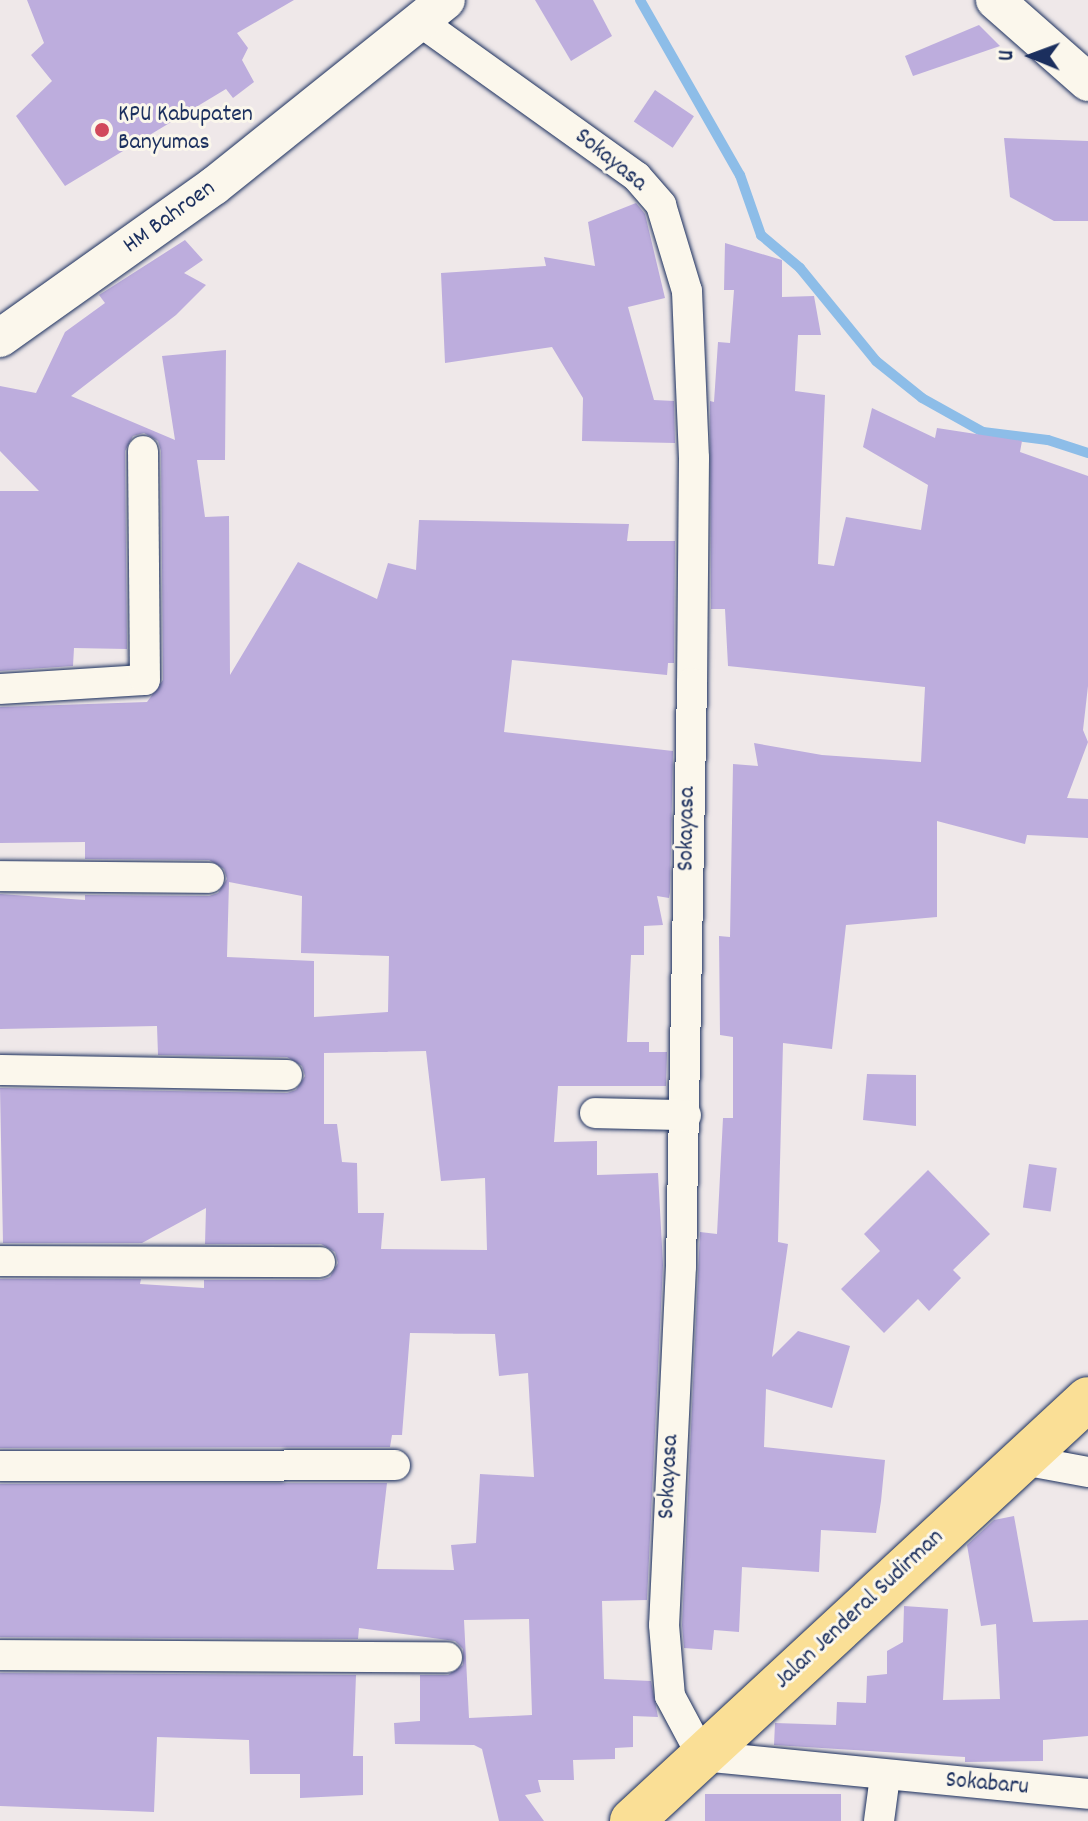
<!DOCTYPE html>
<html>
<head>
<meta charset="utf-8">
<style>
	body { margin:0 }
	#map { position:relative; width:1088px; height:1821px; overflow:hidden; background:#efe8e9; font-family:Dekko,sans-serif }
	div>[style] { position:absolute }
	.stream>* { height:10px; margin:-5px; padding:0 5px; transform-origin:5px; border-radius:5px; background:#8dbde8 }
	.building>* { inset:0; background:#bdaddd; transform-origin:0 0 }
	.roads { filter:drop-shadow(0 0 2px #1b2f5e) drop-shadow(0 0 2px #1b2f5e) }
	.minor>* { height:30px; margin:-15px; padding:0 15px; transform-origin:15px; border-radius:15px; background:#fbf7ec }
	.tertiary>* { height:38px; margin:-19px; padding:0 19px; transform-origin:19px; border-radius:19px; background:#fbf7ec }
	.primary>* { height:44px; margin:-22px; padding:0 22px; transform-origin:22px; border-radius:22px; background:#fadf96 }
	.dots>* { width:22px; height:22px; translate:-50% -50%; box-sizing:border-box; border:4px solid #fbf7ec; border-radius:50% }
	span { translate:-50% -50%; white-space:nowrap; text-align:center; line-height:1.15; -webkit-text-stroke:6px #fbf7ec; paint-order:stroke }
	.poi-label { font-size:24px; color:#1b2f5e }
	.left { translate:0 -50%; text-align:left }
	.street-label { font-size:24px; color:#1b2f5e }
	.north { position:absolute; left:992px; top:16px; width:80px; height:80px; -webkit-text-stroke:6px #fbf7ec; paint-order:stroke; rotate:271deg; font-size:22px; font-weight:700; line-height:32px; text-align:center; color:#1b2f5e }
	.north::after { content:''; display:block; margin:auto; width:28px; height:36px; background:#1b2f5e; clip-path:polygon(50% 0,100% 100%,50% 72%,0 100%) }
</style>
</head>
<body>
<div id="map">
	<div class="stream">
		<i style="left:640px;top:0;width:202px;rotate:60.3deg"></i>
		<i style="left:740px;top:175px;width:64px;rotate:70.7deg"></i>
		<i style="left:761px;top:235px;width:51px;rotate:40.2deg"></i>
		<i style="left:800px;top:268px;width:120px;rotate:50.7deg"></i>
		<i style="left:876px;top:361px;width:59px;rotate:38.8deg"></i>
		<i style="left:922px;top:398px;width:70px;rotate:29.1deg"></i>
		<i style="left:983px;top:432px;width:65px;rotate:7deg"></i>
		<i style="left:1048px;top:440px;width:42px;rotate:18deg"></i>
	</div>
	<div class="building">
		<i style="clip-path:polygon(27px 0,294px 0,237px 33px,248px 48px,242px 60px,254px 82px,233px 98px,226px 89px,65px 186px,16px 116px,52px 81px,31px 55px,44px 43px)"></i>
		<i style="clip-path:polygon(535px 0,593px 0,612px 36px,571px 61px)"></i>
		<i style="clip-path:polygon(979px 25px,1000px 46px,913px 76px,905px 56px)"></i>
		<i style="left:655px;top:90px;width:47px;height:38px;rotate:34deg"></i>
		<i style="clip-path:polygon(1004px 138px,1088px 141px,1088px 221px,1054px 221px,1010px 197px)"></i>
		<i style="clip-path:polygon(636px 203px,645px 214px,665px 298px,628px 307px,654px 400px,674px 401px,675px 443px,582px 441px,583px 398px,552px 347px,445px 363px,441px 273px,546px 266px,544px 257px,595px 266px,588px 222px)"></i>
		<i style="clip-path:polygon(evenodd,185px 240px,203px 260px,184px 273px,206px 285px,176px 315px,71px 396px,175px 440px,162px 356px,226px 350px,225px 460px,197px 460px,205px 517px,229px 516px,230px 675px,298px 562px,377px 599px,388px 563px,416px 570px,419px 520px,629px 524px,627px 541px,675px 541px,674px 663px,668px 663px,667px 675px,512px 660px,504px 732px,673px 751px,670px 892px,669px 898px,657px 896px,663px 925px,644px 926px,644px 955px,631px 955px,627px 1042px,649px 1042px,649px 1052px,667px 1052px,666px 1086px,558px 1086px,554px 1142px,597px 1141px,597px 1175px,658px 1173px,663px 1265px,647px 1600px,602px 1601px,604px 1679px,651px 1681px,658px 1717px,633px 1716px,633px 1747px,615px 1748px,615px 1759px,573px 1760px,574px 1780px,538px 1780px,541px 1792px,525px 1795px,544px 1821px,499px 1821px,482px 1749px,474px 1745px,395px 1744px,394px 1723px,420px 1721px,420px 1675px,448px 1675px,463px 1665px,463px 1649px,455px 1641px,359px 1628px,358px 1639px,0 1637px,0 1484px,387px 1483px,377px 1569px,454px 1570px,451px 1545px,476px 1543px,480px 1474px,534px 1477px,528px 1373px,499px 1376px,495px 1334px,410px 1333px,402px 1435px,392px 1435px,390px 1447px,0 1448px,0 1279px,141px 1279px,140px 1284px,204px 1288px,204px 1280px,321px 1280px,330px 1277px,338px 1263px,335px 1252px,321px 1244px,205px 1244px,206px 1208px,142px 1243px,3px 1243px,0 1088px,287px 1093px,296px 1090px,305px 1076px,302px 1066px,287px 1057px,158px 1055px,157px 1026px,0 1029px,0 894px,85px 900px,85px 895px,209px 896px,218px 893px,227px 879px,224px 869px,209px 860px,85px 859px,85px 842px,0 843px,0 707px,147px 702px,163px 680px,161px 451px,158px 441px,144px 433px,133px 436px,125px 451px,127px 649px,74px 648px,73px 666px,0 671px,0 491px,39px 491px,0 451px,0 386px,36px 393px,65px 332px,105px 303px,99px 295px,185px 240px,229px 882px,302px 896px,301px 953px,389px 956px,388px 1012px,314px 1017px,314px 961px,227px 957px,229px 882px,185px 240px,426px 1051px,441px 1181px,485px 1178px,487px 1250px,381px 1249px,384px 1213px,358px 1213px,357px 1163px,342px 1162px,337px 1124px,324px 1124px,324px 1053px,426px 1051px,185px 240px,529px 1619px,532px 1715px,469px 1718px,464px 1620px,529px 1619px)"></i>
		<i style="clip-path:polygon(725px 243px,782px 260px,782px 297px,814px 296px,821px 335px,798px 335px,795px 391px,825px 395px,818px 564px,834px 566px,846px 517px,921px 530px,928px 485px,863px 447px,872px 408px,935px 438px,937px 428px,1022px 441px,1020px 452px,1088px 476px,1088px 686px,1083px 730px,1088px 742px,1067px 798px,1088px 799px,1088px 838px,1027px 835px,1025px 844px,937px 821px,937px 917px,846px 925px,832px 1049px,783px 1043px,778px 1242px,788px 1244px,772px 1357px,798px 1331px,850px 1346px,832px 1408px,766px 1389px,764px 1447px,885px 1460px,881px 1501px,876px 1533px,821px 1530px,819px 1572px,742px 1567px,739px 1632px,714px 1630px,712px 1650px,684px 1648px,682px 1625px,700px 1232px,717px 1234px,723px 1118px,733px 1118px,733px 1037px,720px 1035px,719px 936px,730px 937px,733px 764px,758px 766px,754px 743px,822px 755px,921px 762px,925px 687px,728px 666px,725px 609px,711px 609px,710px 401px,714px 402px,718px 342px,730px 343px,734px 290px,724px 290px)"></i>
		<i style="clip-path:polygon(867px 1074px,916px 1075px,916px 1126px,863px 1120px)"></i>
		<i style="left:1029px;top:1164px;width:28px;height:44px;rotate:8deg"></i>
		<i style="clip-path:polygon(928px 1170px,990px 1234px,953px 1270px,961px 1278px,929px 1311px,918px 1299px,884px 1333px,841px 1289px,880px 1251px,864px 1234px)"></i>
		<i style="clip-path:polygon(1014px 1516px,1033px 1622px,1088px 1620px,1088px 1736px,1043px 1740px,1043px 1761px,965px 1762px,965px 1757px,774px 1745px,775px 1723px,836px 1725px,837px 1702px,866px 1703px,867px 1676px,887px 1674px,887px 1651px,903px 1642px,904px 1606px,948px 1609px,943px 1700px,1000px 1699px,996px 1624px,981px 1626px,967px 1545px,994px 1520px)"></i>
		<i style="clip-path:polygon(0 1673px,356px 1675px,353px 1756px,363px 1756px,363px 1795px,300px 1798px,300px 1774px,250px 1774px,249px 1740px,157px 1737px,154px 1812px,0 1806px)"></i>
		<i style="left:705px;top:1794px;width:136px;height:27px"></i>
	</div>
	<div class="roads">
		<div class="minor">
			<i style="left:418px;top:20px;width:269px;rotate:35.6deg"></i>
			<i style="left:637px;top:177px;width:37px;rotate:49deg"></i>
			<i style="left:661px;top:205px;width:90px;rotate:73.2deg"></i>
			<i style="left:687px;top:291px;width:167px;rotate:87.6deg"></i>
			<i style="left:694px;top:458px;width:225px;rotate:90.5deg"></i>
			<i style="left:692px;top:683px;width:583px;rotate:91.08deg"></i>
			<i style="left:681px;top:1266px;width:359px;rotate:92.7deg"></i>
			<i style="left:664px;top:1625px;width:71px;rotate:85.2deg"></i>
			<i style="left:670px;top:1696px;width:68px;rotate:61.9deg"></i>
			<i style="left:702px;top:1756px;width:388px;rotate:5.6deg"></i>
			<i style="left:0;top:689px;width:145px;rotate:-3.6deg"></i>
			<i style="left:145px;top:680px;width:229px;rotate:-90.5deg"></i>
			<i style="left:0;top:876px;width:209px;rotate:0.5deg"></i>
			<i style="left:0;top:1070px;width:287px;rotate:1deg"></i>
			<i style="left:595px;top:1113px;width:91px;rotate:1.3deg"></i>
			<i style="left:0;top:1261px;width:320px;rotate:0.2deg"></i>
			<i style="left:1023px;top:1460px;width:66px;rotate:10.5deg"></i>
			<i style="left:0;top:1466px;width:395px;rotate:-0.1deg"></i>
			<i style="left:0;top:1655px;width:447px;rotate:0.3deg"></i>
			<i style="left:879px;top:1821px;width:45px;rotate:-82.4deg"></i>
		</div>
		<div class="tertiary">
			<i style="left:995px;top:0;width:124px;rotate:41.4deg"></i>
			<i style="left:0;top:338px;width:262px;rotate:-35.4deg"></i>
			<i style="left:214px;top:186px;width:297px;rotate:-38.7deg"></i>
		</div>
		<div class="primary">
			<i style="left:632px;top:1821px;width:621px;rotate:-42.78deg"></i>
		</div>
	</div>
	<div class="dots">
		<i style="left:102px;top:130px;background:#d1495b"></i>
	</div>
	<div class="poi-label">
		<span class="left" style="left:118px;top:130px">KPU Kabupaten<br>Banyumas</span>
	</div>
	<div class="street-label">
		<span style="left:610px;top:161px;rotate:39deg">Sokayasa</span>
		<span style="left:170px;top:218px;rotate:-36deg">HM Bahroen</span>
		<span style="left:688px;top:829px;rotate:-89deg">Sokayasa</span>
		<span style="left:670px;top:1477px;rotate:-87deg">Sokayasa</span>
		<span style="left:860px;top:1610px;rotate:-43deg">Jalan Jenderal Sudirman</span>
		<span style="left:987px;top:1785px;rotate:5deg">Sokabaru</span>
	</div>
	<div class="north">U</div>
</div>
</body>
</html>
